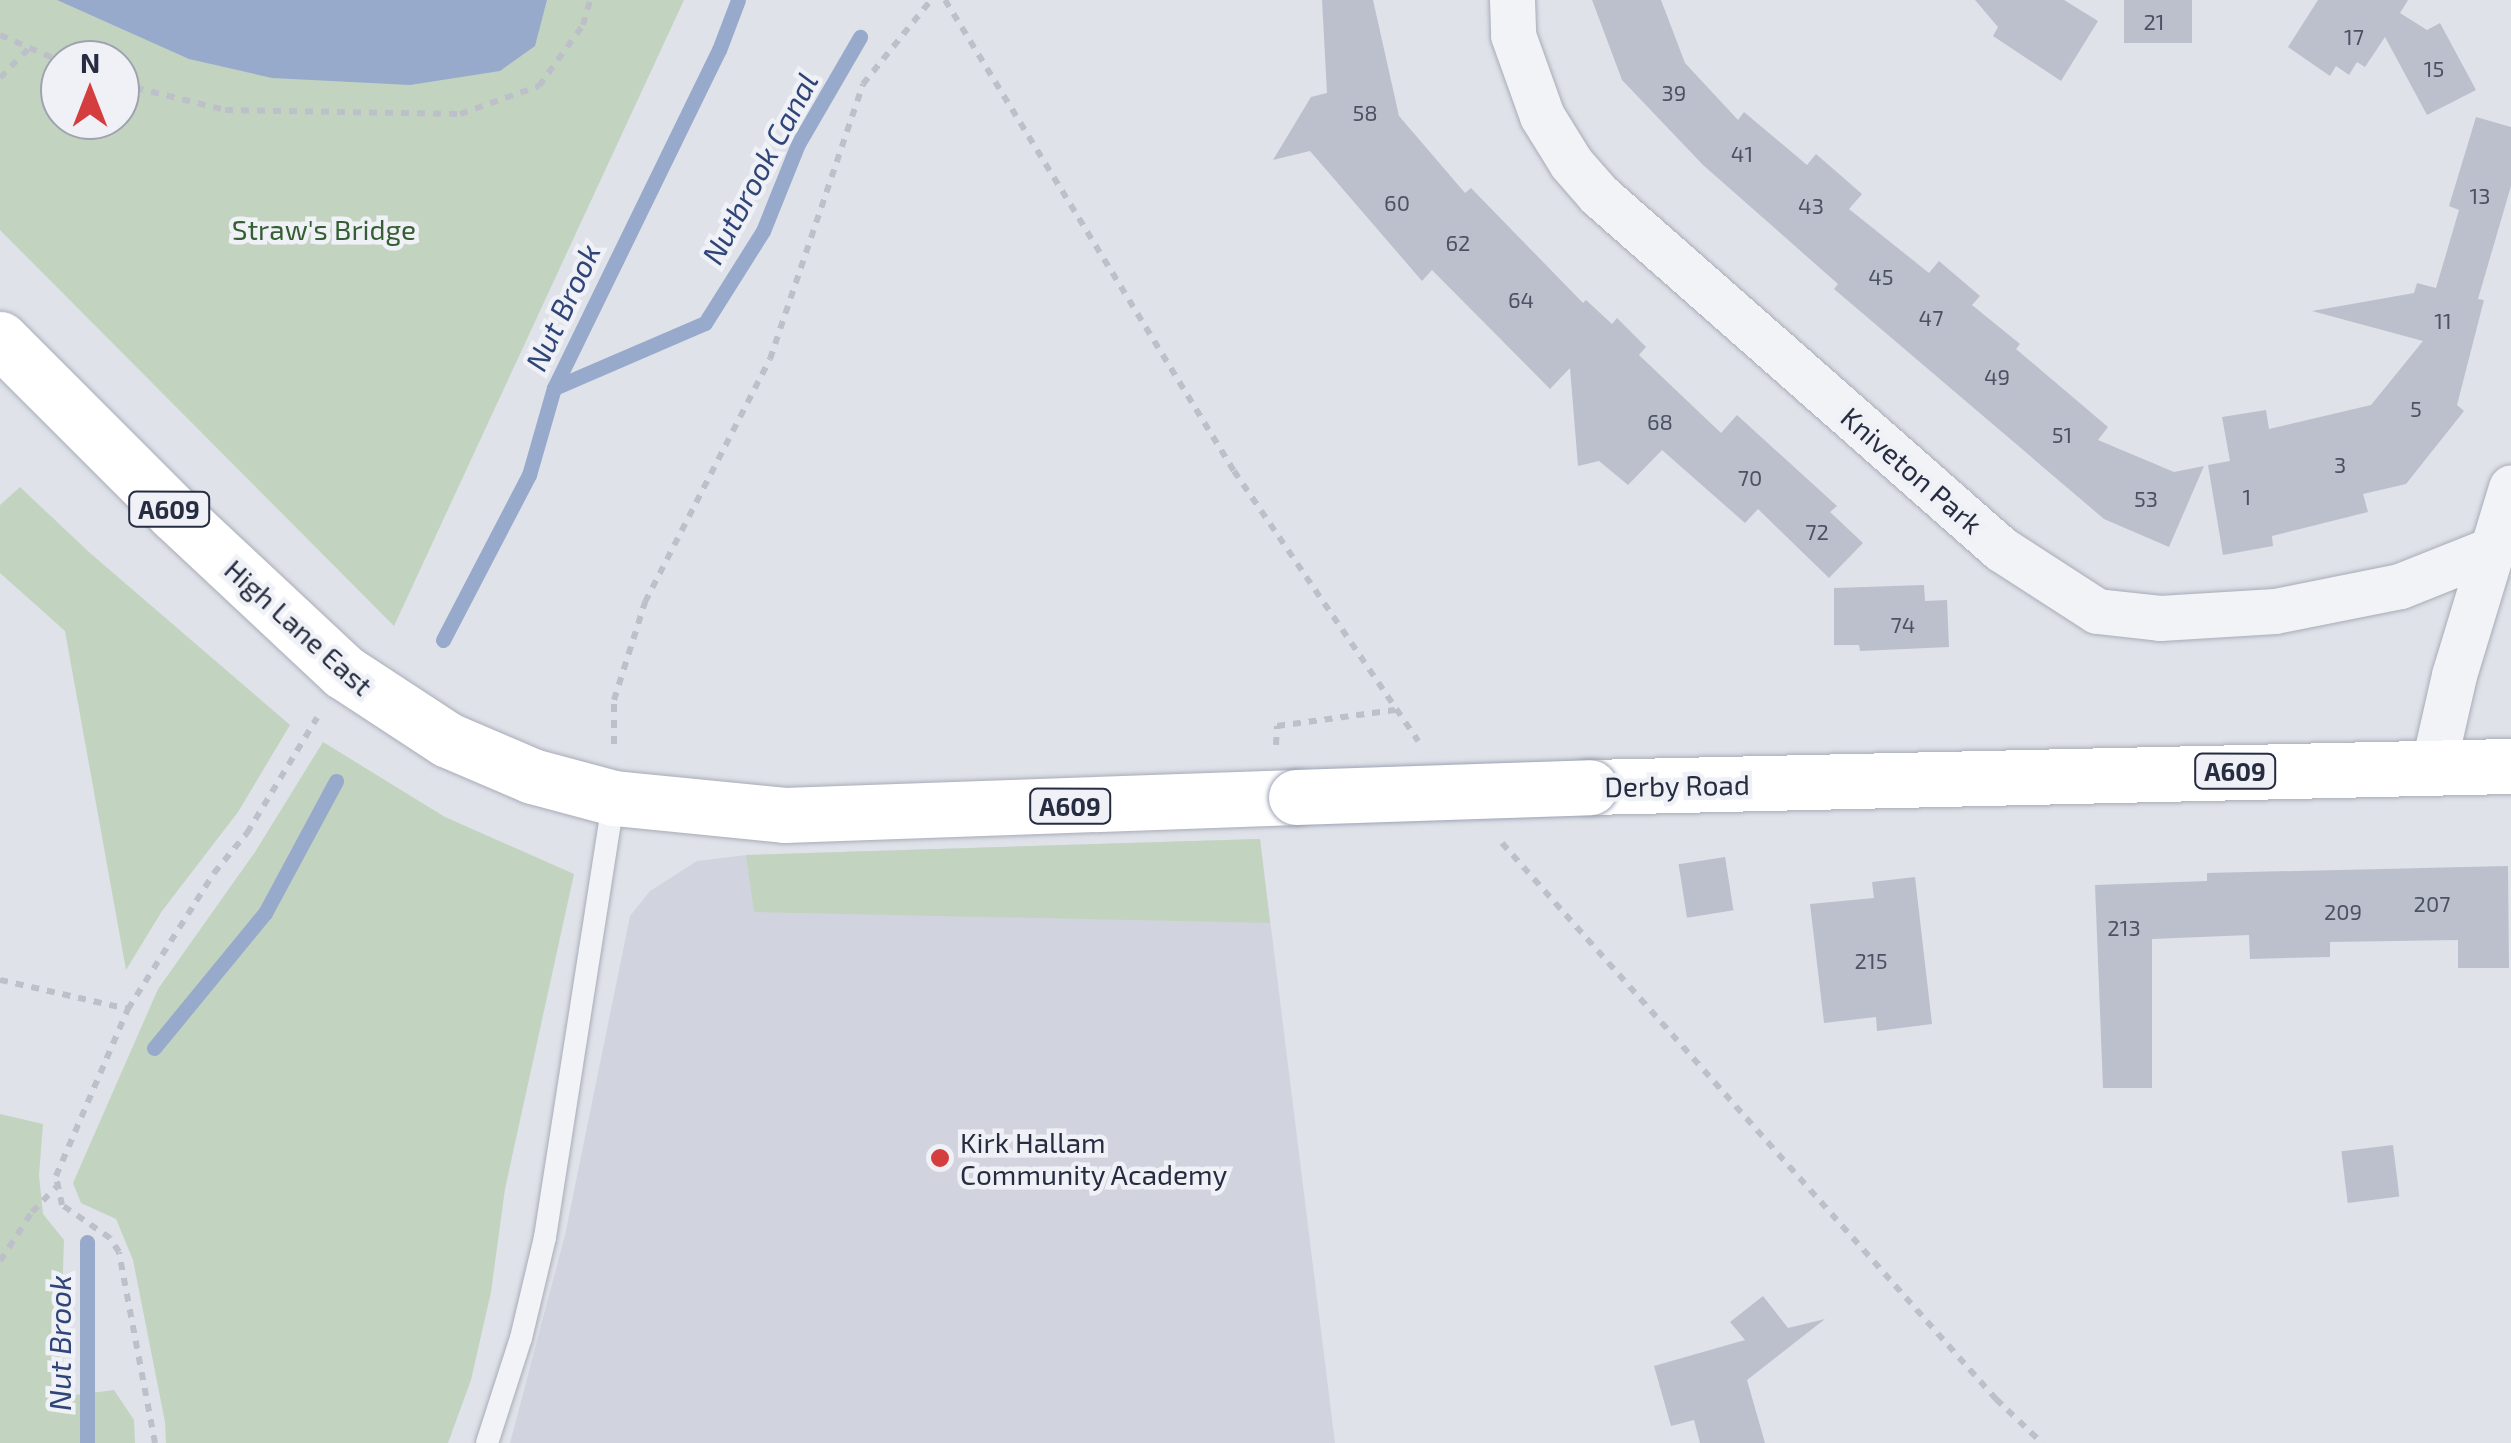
<!DOCTYPE html>
<html>
<head>
<meta charset="utf-8">
<style>
	body { margin:0 }
	#map { position:relative; width:2511px; height:1443px; overflow:hidden; background:#dfe2e9; font-family:"Exo 2",sans-serif }
	div>[style] { position:absolute }
	.built>* { inset:0; background:#d1d4de }
	.green>* { inset:0; background:#c2d4c0 }
	.water>* { inset:0; background:#98aacb }
	.stream>* { height:15px; margin:-7.5px; padding:0 7.5px; transform-origin:7.5px; border-radius:7.5px; background:#98aacb }
	.building>* { inset:0; background:#bcc0cc; transform-origin:0 0 }
	.path>* { height:6px; margin-top:-3px; transform-origin:0; background:repeating-linear-gradient(90deg,#bdc0c8 0 8px,transparent 0 16px) }
	.roads { filter:drop-shadow(0 0 2px #a8acb7) drop-shadow(0 0 2px #a8acb7) }
	.service>* { height:22px; margin:-11px; padding:0 11px; transform-origin:11px; border-radius:11px; background:#f2f3f7 }
	.minor>* { height:45px; margin:-22.5px; padding:0 22.5px; transform-origin:22.5px; border-radius:22.5px; background:#f2f3f7 }
	.primary>* { height:55px; margin:-27.5px; padding:0 27.5px; transform-origin:27.5px; border-radius:27.5px; background:#fff }
	.bridges { filter:drop-shadow(0 0 2px #9ea4b5) drop-shadow(0 0 2px #9ea4b5) }
	.primary-bridge>* { height:55px; margin:-27.5px; padding:0 27.5px; transform-origin:27.5px; border-radius:27.5px; background:#fff }
	.dots>* { width:28px; height:28px; translate:-50% -50%; box-sizing:border-box; border:5px solid #eff1f7; border-radius:50% }
	span { translate:-50% -50%; white-space:nowrap; text-align:center; line-height:1.15; -webkit-text-stroke:9px #eff1f7; paint-order:stroke }
	.number-label { font-size:22px; color:#4c5264 }
	.number-label span { -webkit-text-stroke-width:0 }
	.shield-label span { padding:2px 8px; background:#eff1f7; border:2px solid; border-radius:8px; -webkit-text-stroke-width:0 }
	.shield-label { font-size:25px; color:#272d41; font-weight:700 }
	.park-label { font-size:28px; color:#365e34 }
	.street-label { font-size:28px; color:#272d41 }
	.poi-label { font-size:28px; color:#272d41 }
	.left { translate:0 -50%; text-align:left }
	.water-label { font-size:30px; color:#2f4577; font-style:italic }
	.north { position:absolute; left:40px; top:40px; width:100px; height:100px; box-sizing:border-box; background:#eff1f7; border:2px solid #9fa3ae; border-radius:50%; rotate:0deg; font-size:28px; font-weight:700; line-height:40px; text-align:center; color:#272d41 }
	.north::after { content:''; display:block; margin:auto; width:35px; height:45px; background:#d53e3f; clip-path:polygon(50% 0,100% 100%,50% 72%,0 100%) }
</style>
</head>
<body>
<div id="map">
	<div class="built">
		<i style="clip-path:polygon(1260px 839px,1335px 1443px,510px 1443px,565px 1235px,630px 916px,650px 891px,697px 861px,746px 855px)"></i>
	</div>
	<div class="green">
		<i style="clip-path:polygon(evenodd,0 0,684px 0,394px 626px,0 230px,0 0,60px 60px,120px 60px,120px 120px,60px 120px,60px 60px)"></i>
		<i style="clip-path:polygon(20px 487px,90px 553px,290px 725px,238px 812px,162px 911px,126px 970px,65px 631px,0 573px,0 505px)"></i>
		<i style="clip-path:polygon(323px 742px,445px 817px,574px 874px,505px 1189px,491px 1292px,471px 1380px,448px 1443px,166px 1443px,165px 1422px,133px 1260px,116px 1219px,81px 1203px,73px 1183px,158px 989px,255px 852px)"></i>
		<i style="clip-path:polygon(1260px 839px,1270px 923px,754px 912px,746px 855px)"></i>
		<i style="clip-path:polygon(0 1114px,43px 1124px,39px 1175px,43px 1214px,64px 1240px,59px 1397px,114px 1390px,134px 1420px,135px 1443px,0 1443px)"></i>
	</div>
	<div class="water">
		<i style="clip-path:polygon(57px 0,547px 0,535px 46px,500px 71px,410px 85px,272px 78px,189px 59px)"></i>
	</div>
	<div class="stream">
		<i style="left:554px;top:388px;width:164px;rotate:-23.3deg"></i>
		<i style="left:705px;top:323px;width:109px;rotate:-57.8deg"></i>
		<i style="left:763px;top:231px;width:94px;rotate:-68.1deg"></i>
		<i style="left:798px;top:144px;width:124px;rotate:-59.9deg"></i>
		<i style="left:443px;top:640px;width:186px;rotate:-62.5deg"></i>
		<i style="left:529px;top:475px;width:91px;rotate:-74deg"></i>
		<i style="left:554px;top:388px;width:376px;rotate:-64deg"></i>
		<i style="left:719px;top:50px;width:53px;rotate:-69.2deg"></i>
		<i style="left:154px;top:1048px;width:175px;rotate:-50.6deg"></i>
		<i style="left:265px;top:913px;width:150px;rotate:-61.7deg"></i>
		<i style="left:87px;top:1242px;width:201px;rotate:90deg"></i>
	</div>
	<div class="building">
		<i style="clip-path:polygon(1322px 0,1373px 0,1399px 116px,1465px 193px,1471px 188px,1583px 303px,1586px 300px,1612px 324px,1617px 318px,1646px 347px,1639px 355px,1721px 433px,1737px 415px,1837px 506px,1830px 512px,1863px 543px,1829px 578px,1758px 509px,1745px 523px,1662px 450px,1628px 485px,1599px 461px,1578px 466px,1570px 368px,1550px 389px,1432px 270px,1422px 281px,1310px 151px,1273px 160px,1311px 97px,1327px 93px)"></i>
		<i style="clip-path:polygon(1592px 0,1661px 0,1685px 63px,1738px 120px,1744px 112px,1807px 165px,1816px 154px,1862px 194px,1849px 209px,1929px 273px,1939px 261px,1980px 296px,1972px 305px,2020px 344px,2016px 349px,2108px 427px,2098px 440px,2174px 472px,2204px 466px,2169px 547px,2104px 519px,1834px 289px,1838px 284px,1703px 165px,1622px 80px)"></i>
		<i style="clip-path:polygon(1975px 0,2064px 0,2098px 21px,2061px 81px,1993px 36px,1998px 27px)"></i>
		<i style="left:2124px;top:0;width:68px;height:43px"></i>
		<i style="clip-path:polygon(2318px 0,2408px 0,2400px 13px,2427px 30px,2440px 23px,2476px 90px,2427px 115px,2385px 37px,2365px 67px,2357px 62px,2349px 75px,2336px 66px,2330px 76px,2288px 47px)"></i>
		<i style="clip-path:polygon(2476px 117px,2511px 127px,2511px 186px,2478px 299px,2484px 300px,2457px 405px,2464px 411px,2406px 484px,2363px 494px,2368px 512px,2272px 536px,2273px 546px,2223px 555px,2208px 465px,2230px 461px,2222px 417px,2266px 410px,2269px 429px,2371px 405px,2423px 341px,2312px 311px,2414px 293px,2417px 283px,2436px 288px,2459px 210px,2449px 206px)"></i>
		<i style="clip-path:polygon(1924px 585px,1925px 601px,1947px 600px,1949px 647px,1860px 651px,1859px 645px,1834px 645px,1834px 588px)"></i>
		<i style="left:1725px;top:857px;width:54px;height:47px;rotate:81deg"></i>
		<i style="clip-path:polygon(2508px 866px,2509px 968px,2458px 968px,2458px 940px,2330px 942px,2330px 957px,2250px 959px,2249px 935px,2152px 939px,2152px 1088px,2103px 1088px,2095px 885px,2207px 881px,2207px 873px)"></i>
		<i style="clip-path:polygon(1915px 877px,1932px 1024px,1877px 1031px,1876px 1017px,1824px 1023px,1810px 904px,1874px 898px,1872px 882px)"></i>
		<i style="left:2393px;top:1145px;width:52px;height:52px;rotate:83deg"></i>
		<i style="clip-path:polygon(1763px 1296px,1788px 1328px,1825px 1319px,1747px 1380px,1765px 1443px,1700px 1443px,1694px 1420px,1671px 1426px,1654px 1366px,1745px 1340px,1730px 1322px)"></i>
	</div>
	<div class="path">
		<i style="left:945px;top:0;width:553px;rotate:58.47deg"></i>
		<i style="left:1234px;top:471px;width:327px;rotate:55.7deg"></i>
		<i style="left:0;top:35px;width:65px;rotate:23.4deg"></i>
		<i style="left:0;top:78px;width:40px;rotate:-46deg"></i>
		<i style="left:120px;top:84px;width:108px;rotate:13.9deg"></i>
		<i style="left:225px;top:110px;width:235px;rotate:1deg"></i>
		<i style="left:460px;top:114px;width:84px;rotate:-19.5deg"></i>
		<i style="left:539px;top:86px;width:75px;rotate:-54.2deg"></i>
		<i style="left:583px;top:25px;width:26px;rotate:-74deg"></i>
		<i style="left:614px;top:744px;width:44px;rotate:-90deg"></i>
		<i style="left:614px;top:700px;width:103px;rotate:-72.4deg"></i>
		<i style="left:645px;top:602px;width:273px;rotate:-62.8deg"></i>
		<i style="left:770px;top:359px;width:290px;rotate:-71.3deg"></i>
		<i style="left:863px;top:84px;width:108px;rotate:-51deg"></i>
		<i style="left:1276px;top:745px;width:19px;rotate:-87deg"></i>
		<i style="left:1277px;top:726px;width:119px;rotate:-7.7deg"></i>
		<i style="left:1502px;top:843px;width:744px;rotate:48.38deg"></i>
		<i style="left:1996px;top:1399px;width:64px;rotate:43.7deg"></i>
		<i style="left:0;top:980px;width:131px;rotate:12.8deg"></i>
		<i style="left:0;top:1261px;width:59px;rotate:-56.9deg"></i>
		<i style="left:32px;top:1212px;width:35px;rotate:-46deg"></i>
		<i style="left:155px;top:1443px;width:194px;rotate:-100.7deg"></i>
		<i style="left:119px;top:1252px;width:17px;rotate:-123deg"></i>
		<i style="left:110px;top:1238px;width:58px;rotate:-145.5deg"></i>
		<i style="left:62px;top:1205px;width:30px;rotate:-102deg"></i>
		<i style="left:56px;top:1176px;width:182px;rotate:-66.7deg"></i>
		<i style="left:128px;top:1009px;width:161px;rotate:-57.7deg"></i>
		<i style="left:214px;top:873px;width:52px;rotate:-50.5deg"></i>
		<i style="left:247px;top:833px;width:135px;rotate:-58.7deg"></i>
	</div>
	<div class="roads">
		<div class="service">
			<i style="left:487px;top:1443px;width:110px;rotate:-72.1deg"></i>
			<i style="left:521px;top:1338px;width:104px;rotate:-76.6deg"></i>
			<i style="left:545px;top:1237px;width:444px;rotate:-81.1deg"></i>
		</div>
		<div class="minor">
			<i style="left:1512px;top:0;width:35px;rotate:88deg"></i>
			<i style="left:1513px;top:35px;width:86px;rotate:70.3deg"></i>
			<i style="left:1542px;top:116px;width:55px;rotate:58.3deg"></i>
			<i style="left:1571px;top:163px;width:43px;rotate:48.8deg"></i>
			<i style="left:1599px;top:195px;width:536px;rotate:41.37deg"></i>
			<i style="left:2001px;top:549px;width:114px;rotate:32.9deg"></i>
			<i style="left:2097px;top:611px;width:63px;rotate:6.3deg"></i>
			<i style="left:2160px;top:618px;width:115px;rotate:-3.5deg"></i>
			<i style="left:2275px;top:611px;width:127px;rotate:-11.3deg"></i>
			<i style="left:2400px;top:586px;width:97px;rotate:-21.8deg"></i>
			<i style="left:2433px;top:767px;width:94px;rotate:-77.1deg"></i>
			<i style="left:2454px;top:675px;width:196px;rotate:-73.1deg"></i>
		</div>
		<div class="primary">
			<i style="left:0;top:339px;width:247px;rotate:45deg"></i>
			<i style="left:175px;top:514px;width:231px;rotate:43.1deg"></i>
			<i style="left:344px;top:672px;width:124px;rotate:33.2deg"></i>
			<i style="left:448px;top:740px;width:91px;rotate:23.2deg"></i>
			<i style="left:532px;top:776px;width:85px;rotate:15deg"></i>
			<i style="left:614px;top:798px;width:171px;rotate:5.7deg"></i>
			<i style="left:784px;top:815px;width:512px;rotate:-2.01deg"></i>
			<i style="left:1590px;top:787px;width:921px;rotate:-1.31deg"></i>
		</div>
	</div>
	<div class="bridges">
		<div class="primary-bridge">
			<i style="left:1296px;top:797px;width:294px;rotate:-1.9deg"></i>
		</div>
	</div>
	<div class="dots">
		<i style="left:940px;top:1158px;background:#d53e3f"></i>
	</div>
	<div class="number-label">
		<span style="left:2154px;top:22px">21</span>
		<span style="left:2354px;top:37px">17</span>
		<span style="left:2434px;top:69px">15</span>
		<span style="left:1674px;top:93px">39</span>
		<span style="left:1365px;top:113px">58</span>
		<span style="left:1742px;top:154px">41</span>
		<span style="left:2480px;top:196px">13</span>
		<span style="left:1397px;top:203px">60</span>
		<span style="left:1811px;top:206px">43</span>
		<span style="left:1458px;top:243px">62</span>
		<span style="left:1881px;top:277px">45</span>
		<span style="left:1521px;top:300px">64</span>
		<span style="left:1931px;top:318px">47</span>
		<span style="left:2443px;top:321px">11</span>
		<span style="left:1997px;top:377px">49</span>
		<span style="left:2416px;top:409px">5</span>
		<span style="left:1660px;top:422px">68</span>
		<span style="left:2062px;top:435px">51</span>
		<span style="left:2340px;top:465px">3</span>
		<span style="left:1750px;top:478px">70</span>
		<span style="left:2247px;top:497px">1</span>
		<span style="left:2146px;top:499px">53</span>
		<span style="left:1817px;top:532px">72</span>
		<span style="left:1903px;top:625px">74</span>
		<span style="left:2432px;top:904px">207</span>
		<span style="left:2343px;top:912px">209</span>
		<span style="left:2124px;top:928px">213</span>
		<span style="left:1871px;top:961px">215</span>
	</div>
	<div class="shield-label">
		<span style="left:169px;top:509px">A609</span>
		<span style="left:2235px;top:771px">A609</span>
		<span style="left:1070px;top:806px">A609</span>
	</div>
	<div class="park-label">
		<span style="left:324px;top:229px">Straw's Bridge</span>
	</div>
	<div class="street-label">
		<span style="left:1912px;top:470px;rotate:41deg">Kniveton Park</span>
		<span style="left:299px;top:627px;rotate:42deg">High Lane East</span>
		<span style="left:1677px;top:785px;rotate:-1deg">Derby Road</span>
	</div>
	<div class="poi-label">
		<span class="left" style="left:960px;top:1158px">Kirk Hallam<br>Community Academy</span>
	</div>
	<div class="water-label">
		<span style="left:759px;top:168px;rotate:-62deg">Nutbrook Canal</span>
		<span style="left:562px;top:307px;rotate:-65deg">Nut Brook</span>
		<span style="left:59px;top:1343px;rotate:-90deg">Nut Brook</span>
	</div>
	<div class="north">N</div>
</div>
</body>
</html>
